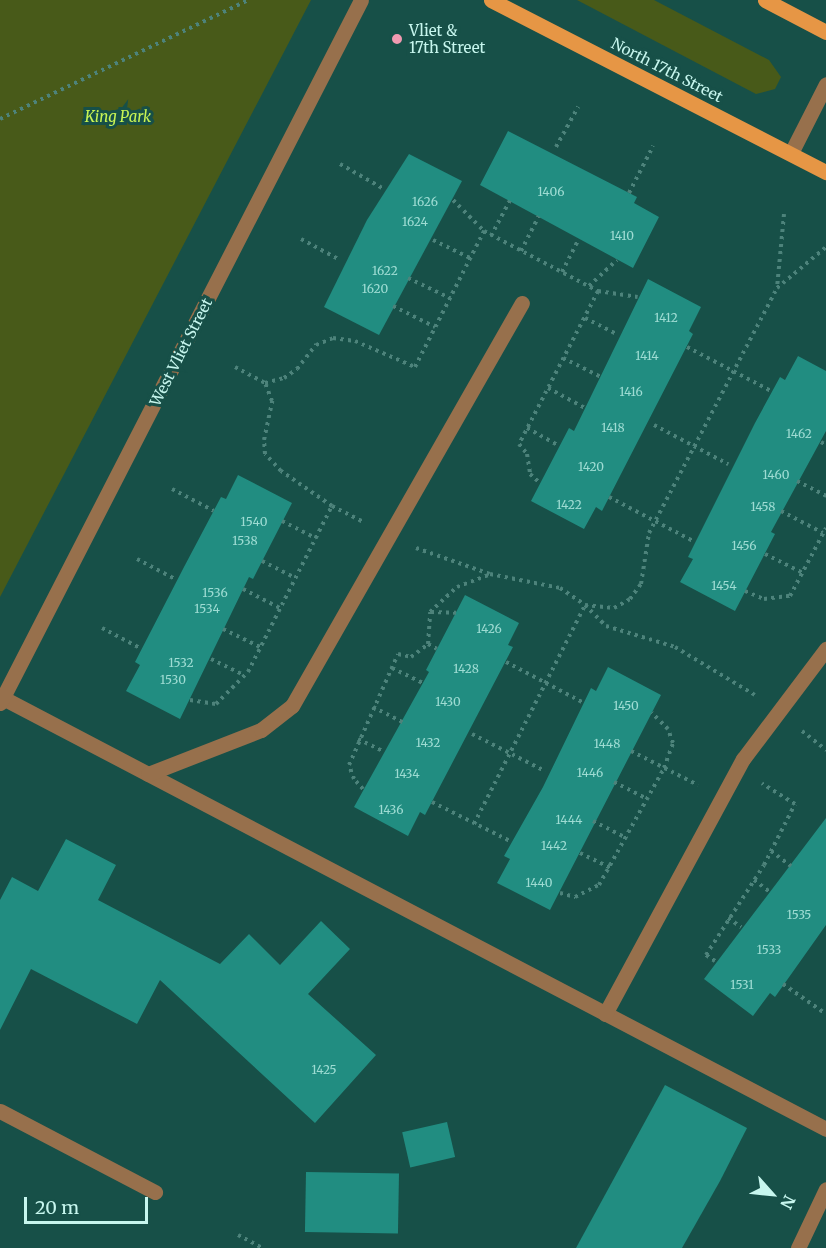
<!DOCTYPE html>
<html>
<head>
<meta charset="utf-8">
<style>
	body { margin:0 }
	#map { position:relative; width:826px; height:1248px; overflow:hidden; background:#175048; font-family:Merriweather,serif }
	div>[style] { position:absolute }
	.green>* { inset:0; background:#485a19 }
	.building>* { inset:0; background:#218d81; transform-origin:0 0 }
	.path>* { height:4px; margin-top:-2px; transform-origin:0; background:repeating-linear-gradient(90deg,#4d837b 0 3px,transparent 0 7.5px) }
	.minor>* { height:15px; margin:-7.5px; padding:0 7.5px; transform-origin:7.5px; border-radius:7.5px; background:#97704c }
	.major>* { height:15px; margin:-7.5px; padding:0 7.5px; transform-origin:7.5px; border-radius:7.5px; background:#e69645 }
	.dots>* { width:16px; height:16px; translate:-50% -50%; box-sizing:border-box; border:3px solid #175048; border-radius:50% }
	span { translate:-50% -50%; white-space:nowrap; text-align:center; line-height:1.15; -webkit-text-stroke:6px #175048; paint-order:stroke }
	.number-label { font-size:12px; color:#9edcd3 }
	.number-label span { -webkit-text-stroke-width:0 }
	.poi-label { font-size:15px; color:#c7f6ee }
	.left { translate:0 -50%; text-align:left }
	.street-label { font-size:15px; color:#c7f6ee }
	.park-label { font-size:15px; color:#c9f453; font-style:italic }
	.north { position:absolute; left:742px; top:1164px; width:60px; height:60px; -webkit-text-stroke:4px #175048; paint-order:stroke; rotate:117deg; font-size:16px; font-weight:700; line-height:24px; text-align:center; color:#c7f6ee }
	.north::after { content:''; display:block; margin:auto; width:21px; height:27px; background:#c7f6ee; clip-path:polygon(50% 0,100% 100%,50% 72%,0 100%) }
	.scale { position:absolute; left:24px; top:1197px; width:124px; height:27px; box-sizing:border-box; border:3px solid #c7f6ee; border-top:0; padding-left:8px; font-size:18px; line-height:21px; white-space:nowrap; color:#c7f6ee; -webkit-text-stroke:4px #175048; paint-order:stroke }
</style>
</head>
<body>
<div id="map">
	<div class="green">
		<i style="clip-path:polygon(0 0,311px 0,0 597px)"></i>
		<i style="clip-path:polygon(577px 0,654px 0,769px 60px,781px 77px,775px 89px,756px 94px)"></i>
	</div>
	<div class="building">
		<i style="clip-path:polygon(508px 131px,637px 197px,634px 203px,659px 217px,633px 268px,480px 185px)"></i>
		<i style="clip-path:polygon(409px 154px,462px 181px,379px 335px,324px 307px,367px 220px)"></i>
		<i style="clip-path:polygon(648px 279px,701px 307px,689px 331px,693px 334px,602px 511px,596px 507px,584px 529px,531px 501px,569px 428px,574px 431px)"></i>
		<i style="clip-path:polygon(798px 356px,826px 371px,826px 431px,771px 532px,775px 534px,735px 611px,680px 582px,693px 559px,688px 557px,755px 423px,780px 377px,785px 380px)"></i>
		<i style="clip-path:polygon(238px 475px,292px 503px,253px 579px,249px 577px,180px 719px,126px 691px,140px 665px,135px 662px,184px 567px,221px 497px,226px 499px)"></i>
		<i style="clip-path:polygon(465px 595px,519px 623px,508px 645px,513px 647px,425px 815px,420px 812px,408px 836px,354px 807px,429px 672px,426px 670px)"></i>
		<i style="clip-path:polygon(608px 667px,661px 695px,550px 910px,497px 883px,510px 859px,504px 856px,543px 787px,591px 688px,596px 691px)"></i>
		<i style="clip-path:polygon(826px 818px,826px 925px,775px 997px,770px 993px,753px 1016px,704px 979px)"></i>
		<i style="clip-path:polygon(66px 839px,116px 865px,98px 900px,220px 964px,249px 934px,280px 965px,321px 921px,350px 949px,308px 994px,376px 1055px,315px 1123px,160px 980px,137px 1024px,31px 969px,0 1030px,0 900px,12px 877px,38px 891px)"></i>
		<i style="clip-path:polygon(665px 1085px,747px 1128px,720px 1181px,682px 1248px,576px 1248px)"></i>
		<i style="left:447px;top:1122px;width:36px;height:46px;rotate:77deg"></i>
		<i style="left:306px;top:1172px;width:93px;height:60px;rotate:1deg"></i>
	</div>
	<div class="path">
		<i style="left:0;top:119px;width:275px;rotate:-25.6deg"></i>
		<i style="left:556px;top:147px;width:46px;rotate:-61.2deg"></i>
		<i style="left:340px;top:164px;width:51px;rotate:29.6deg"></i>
		<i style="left:629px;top:193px;width:53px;rotate:-62.9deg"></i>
		<i style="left:453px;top:200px;width:44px;rotate:45deg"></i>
		<i style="left:784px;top:214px;width:74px;rotate:95.4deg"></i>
		<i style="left:777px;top:288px;width:64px;rotate:-39.9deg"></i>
		<i style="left:491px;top:236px;width:40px;rotate:-62deg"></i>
		<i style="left:301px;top:239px;width:44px;rotate:28.3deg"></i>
		<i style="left:433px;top:240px;width:41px;rotate:25.9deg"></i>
		<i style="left:521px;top:251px;width:39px;rotate:-63deg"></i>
		<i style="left:562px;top:272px;width:36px;rotate:-63deg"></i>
		<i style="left:408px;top:278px;width:47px;rotate:25.5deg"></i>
		<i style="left:589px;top:286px;width:38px;rotate:-43deg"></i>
		<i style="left:598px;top:291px;width:40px;rotate:8.5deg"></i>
		<i style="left:393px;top:306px;width:47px;rotate:26.6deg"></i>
		<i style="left:585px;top:318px;width:37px;rotate:27deg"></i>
		<i style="left:687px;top:347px;width:97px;rotate:27.6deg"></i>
		<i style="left:563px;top:358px;width:42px;rotate:26.6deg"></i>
		<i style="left:235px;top:367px;width:34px;rotate:28deg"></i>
		<i style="left:265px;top:383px;width:20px;rotate:-15deg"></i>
		<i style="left:284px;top:378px;width:16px;rotate:-35deg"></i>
		<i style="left:297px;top:369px;width:31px;rotate:-52deg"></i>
		<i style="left:316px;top:345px;width:18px;rotate:-22deg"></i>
		<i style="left:333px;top:338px;width:22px;rotate:8deg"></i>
		<i style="left:355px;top:341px;width:65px;rotate:23.4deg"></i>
		<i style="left:415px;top:367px;width:153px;rotate:-63.1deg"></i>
		<i style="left:484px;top:231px;width:129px;rotate:27.8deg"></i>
		<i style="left:598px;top:291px;width:172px;rotate:117.3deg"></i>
		<i style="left:519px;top:444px;width:13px;rotate:51deg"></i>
		<i style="left:527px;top:454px;width:20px;rotate:81deg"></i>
		<i style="left:530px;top:474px;width:13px;rotate:42deg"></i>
		<i style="left:548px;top:388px;width:42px;rotate:28.4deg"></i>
		<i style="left:654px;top:425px;width:84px;rotate:27.8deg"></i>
		<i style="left:527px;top:428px;width:37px;rotate:29deg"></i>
		<i style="left:821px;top:442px;width:6px;rotate:31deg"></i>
		<i style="left:797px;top:481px;width:33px;rotate:27deg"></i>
		<i style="left:172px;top:489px;width:47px;rotate:27.6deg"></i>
		<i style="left:609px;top:497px;width:97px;rotate:27.6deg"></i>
		<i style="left:332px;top:506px;width:35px;rotate:27deg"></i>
		<i style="left:781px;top:511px;width:47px;rotate:27.6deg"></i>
		<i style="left:282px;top:521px;width:38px;rotate:27deg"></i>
		<i style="left:416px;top:548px;width:78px;rotate:19.4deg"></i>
		<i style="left:490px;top:574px;width:71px;rotate:11.3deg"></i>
		<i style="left:560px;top:588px;width:30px;rotate:34deg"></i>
		<i style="left:585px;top:605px;width:30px;rotate:45deg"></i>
		<i style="left:606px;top:626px;width:72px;rotate:16.9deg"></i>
		<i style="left:675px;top:647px;width:93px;rotate:31deg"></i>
		<i style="left:765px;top:554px;width:42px;rotate:26.6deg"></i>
		<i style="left:137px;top:559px;width:43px;rotate:27.8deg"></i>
		<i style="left:262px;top:561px;width:37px;rotate:27deg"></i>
		<i style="left:243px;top:589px;width:42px;rotate:27.2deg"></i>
		<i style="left:745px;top:591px;width:21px;rotate:23deg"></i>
		<i style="left:764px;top:599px;width:26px;rotate:-7deg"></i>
		<i style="left:790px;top:596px;width:77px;rotate:-62.1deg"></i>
		<i style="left:431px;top:612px;width:25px;rotate:2deg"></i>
		<i style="left:102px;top:628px;width:45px;rotate:27.7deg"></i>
		<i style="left:223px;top:629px;width:41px;rotate:25.9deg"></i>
		<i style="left:428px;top:644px;width:10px;rotate:29deg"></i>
		<i style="left:211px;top:659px;width:37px;rotate:26deg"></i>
		<i style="left:506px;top:662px;width:88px;rotate:27.7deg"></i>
		<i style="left:392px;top:668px;width:34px;rotate:26deg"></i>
		<i style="left:190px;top:700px;width:26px;rotate:9deg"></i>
		<i style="left:216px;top:704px;width:45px;rotate:-45deg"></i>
		<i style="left:248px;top:672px;width:186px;rotate:-63.2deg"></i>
		<i style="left:332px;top:506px;width:62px;rotate:-145.5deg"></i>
		<i style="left:281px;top:471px;width:23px;rotate:-133deg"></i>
		<i style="left:265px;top:454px;width:14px;rotate:-94deg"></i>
		<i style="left:264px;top:440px;width:40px;rotate:-78deg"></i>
		<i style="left:272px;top:401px;width:19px;rotate:-111deg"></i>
		<i style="left:373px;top:707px;width:34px;rotate:27deg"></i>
		<i style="left:802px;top:731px;width:31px;rotate:38deg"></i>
		<i style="left:472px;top:734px;width:82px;rotate:26.9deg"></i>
		<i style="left:358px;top:739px;width:28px;rotate:26deg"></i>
		<i style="left:631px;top:751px;width:75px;rotate:26.9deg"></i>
		<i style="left:614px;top:782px;width:38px;rotate:27deg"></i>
		<i style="left:363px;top:789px;width:13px;rotate:-132deg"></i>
		<i style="left:354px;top:779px;width:15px;rotate:-110deg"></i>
		<i style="left:349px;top:765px;width:121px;rotate:-66.2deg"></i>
		<i style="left:398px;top:654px;width:13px;rotate:13deg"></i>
		<i style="left:411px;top:657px;width:21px;rotate:-37deg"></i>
		<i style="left:428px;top:644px;width:32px;rotate:-86deg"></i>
		<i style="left:430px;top:612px;width:37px;rotate:-43deg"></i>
		<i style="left:457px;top:587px;width:34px;rotate:-21deg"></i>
		<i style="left:432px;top:802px;width:89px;rotate:26.6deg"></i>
		<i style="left:593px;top:821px;width:38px;rotate:27deg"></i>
		<i style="left:474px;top:824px;width:246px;rotate:-63.1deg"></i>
		<i style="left:585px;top:605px;width:29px;rotate:6deg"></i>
		<i style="left:614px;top:608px;width:18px;rotate:-29deg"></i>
		<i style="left:630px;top:599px;width:19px;rotate:-54deg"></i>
		<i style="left:641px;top:584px;width:52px;rotate:-81.1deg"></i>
		<i style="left:649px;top:533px;width:276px;rotate:-62.4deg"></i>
		<i style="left:771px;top:851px;width:25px;rotate:37deg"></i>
		<i style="left:580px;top:853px;width:34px;rotate:26deg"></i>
		<i style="left:754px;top:880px;width:21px;rotate:37deg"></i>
		<i style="left:560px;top:893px;width:16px;rotate:15deg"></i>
		<i style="left:575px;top:897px;width:27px;rotate:-27deg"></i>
		<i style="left:599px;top:885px;width:134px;rotate:-60.9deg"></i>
		<i style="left:664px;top:768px;width:27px;rotate:-70deg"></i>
		<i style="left:673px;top:743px;width:15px;rotate:-110deg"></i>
		<i style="left:668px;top:729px;width:23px;rotate:-135deg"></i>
		<i style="left:728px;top:918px;width:16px;rotate:35deg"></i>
		<i style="left:715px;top:961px;width:11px;rotate:-146deg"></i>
		<i style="left:706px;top:955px;width:107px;rotate:-57.2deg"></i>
		<i style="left:764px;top:865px;width:68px;rotate:-63.1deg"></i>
		<i style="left:795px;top:804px;width:39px;rotate:-148deg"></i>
		<i style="left:783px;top:984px;width:52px;rotate:34.9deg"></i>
		<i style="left:238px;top:1235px;width:27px;rotate:28deg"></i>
	</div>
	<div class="minor">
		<i style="left:791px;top:153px;width:77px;rotate:-63.1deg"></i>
		<i style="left:3px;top:698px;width:929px;rotate:27.64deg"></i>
		<i style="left:0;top:703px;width:790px;rotate:-62.82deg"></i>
		<i style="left:148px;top:774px;width:121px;rotate:-21.3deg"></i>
		<i style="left:261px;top:730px;width:39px;rotate:-38deg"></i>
		<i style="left:292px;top:706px;width:464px;rotate:-60.3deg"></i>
		<i style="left:605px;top:1014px;width:290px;rotate:-61.6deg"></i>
		<i style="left:743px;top:759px;width:138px;rotate:-53deg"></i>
		<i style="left:0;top:1111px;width:175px;rotate:27.6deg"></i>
		<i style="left:798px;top:1248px;width:65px;rotate:-64.6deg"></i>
	</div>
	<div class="major">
		<i style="left:491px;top:0;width:377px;rotate:27.2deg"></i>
		<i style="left:765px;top:0;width:69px;rotate:27.7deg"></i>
	</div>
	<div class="dots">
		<i style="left:397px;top:39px;background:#f19ab1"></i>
	</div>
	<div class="number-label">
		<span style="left:551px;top:192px">1406</span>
		<span style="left:425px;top:202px">1626</span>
		<span style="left:415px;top:222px">1624</span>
		<span style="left:622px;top:236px">1410</span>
		<span style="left:385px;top:271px">1622</span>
		<span style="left:375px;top:289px">1620</span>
		<span style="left:666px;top:318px">1412</span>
		<span style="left:647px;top:356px">1414</span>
		<span style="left:631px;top:392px">1416</span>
		<span style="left:613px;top:428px">1418</span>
		<span style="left:799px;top:434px">1462</span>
		<span style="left:591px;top:467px">1420</span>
		<span style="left:776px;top:475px">1460</span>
		<span style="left:569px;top:505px">1422</span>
		<span style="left:763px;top:507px">1458</span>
		<span style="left:254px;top:522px">1540</span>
		<span style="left:245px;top:541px">1538</span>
		<span style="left:744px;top:546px">1456</span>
		<span style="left:724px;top:586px">1454</span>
		<span style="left:215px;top:593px">1536</span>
		<span style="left:207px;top:609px">1534</span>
		<span style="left:489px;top:629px">1426</span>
		<span style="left:181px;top:663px">1532</span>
		<span style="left:466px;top:669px">1428</span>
		<span style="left:173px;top:680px">1530</span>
		<span style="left:448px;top:702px">1430</span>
		<span style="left:626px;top:706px">1450</span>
		<span style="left:428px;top:743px">1432</span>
		<span style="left:607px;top:744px">1448</span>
		<span style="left:590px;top:773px">1446</span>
		<span style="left:407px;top:774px">1434</span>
		<span style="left:391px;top:810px">1436</span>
		<span style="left:569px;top:820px">1444</span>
		<span style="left:554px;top:846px">1442</span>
		<span style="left:539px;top:883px">1440</span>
		<span style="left:799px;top:915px">1535</span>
		<span style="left:769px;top:950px">1533</span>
		<span style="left:742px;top:985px">1531</span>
		<span style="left:324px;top:1070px">1425</span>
	</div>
	<div class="poi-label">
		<span class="left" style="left:409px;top:39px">Vliet &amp;<br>17th Street</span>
	</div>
	<div class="street-label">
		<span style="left:667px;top:70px;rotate:27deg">North 17th Street</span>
		<span style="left:181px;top:352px;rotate:-63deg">West Vliet Street</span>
	</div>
	<div class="park-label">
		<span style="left:118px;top:117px">King Park</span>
	</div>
	<div class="north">N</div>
	<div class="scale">20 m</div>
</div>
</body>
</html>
